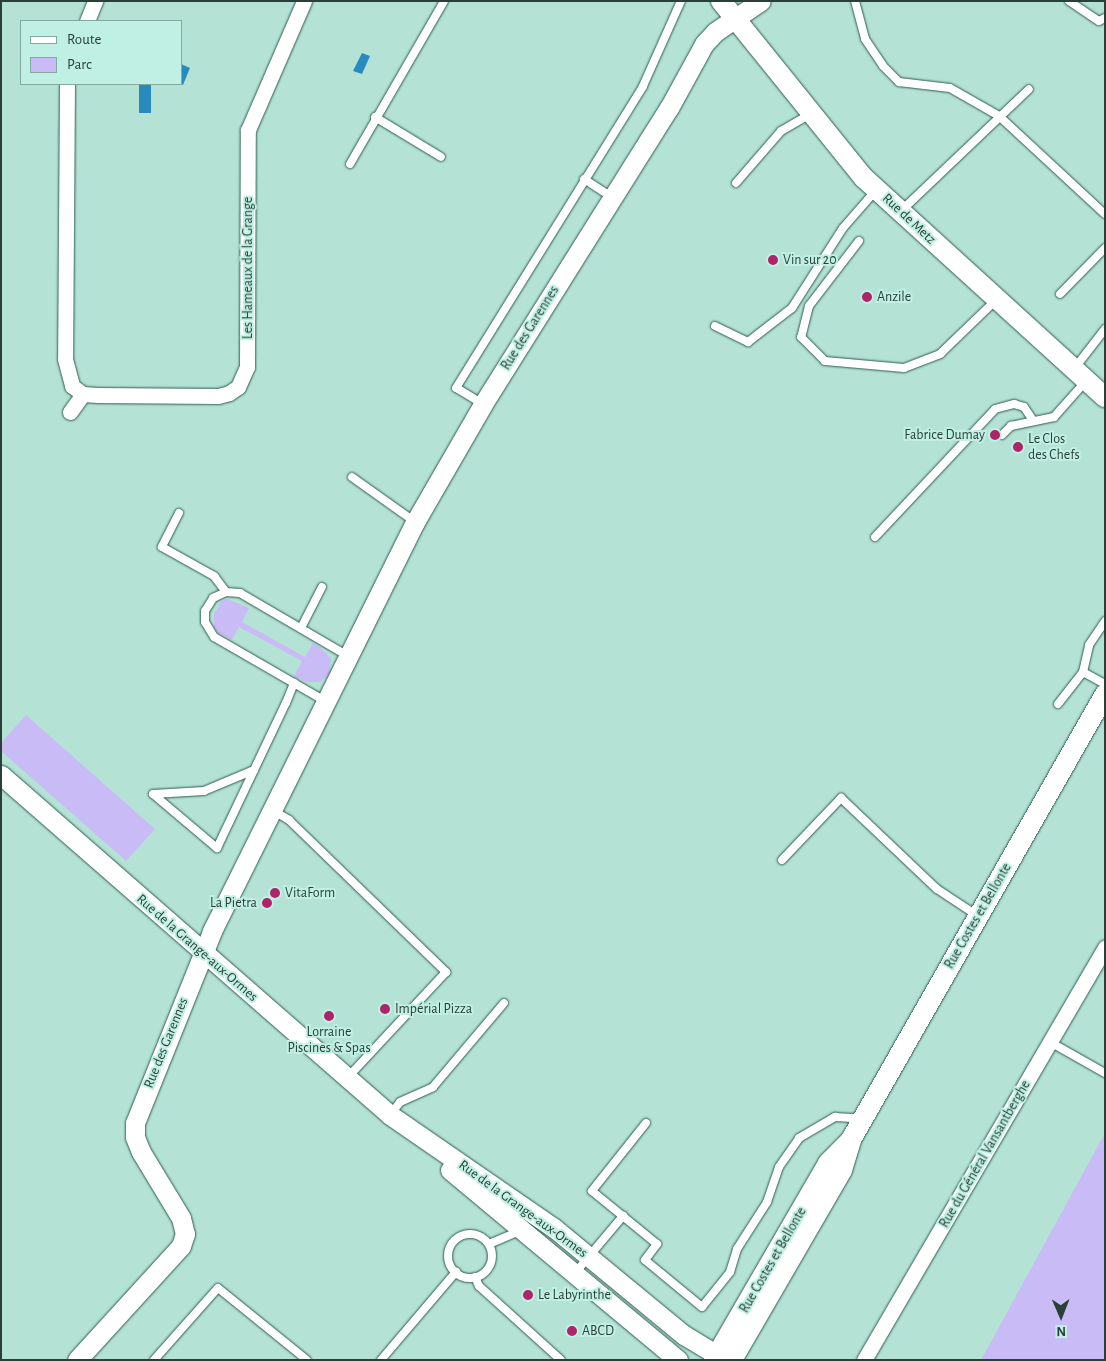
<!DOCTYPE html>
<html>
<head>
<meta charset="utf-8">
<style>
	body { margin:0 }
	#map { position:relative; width:1106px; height:1361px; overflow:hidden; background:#b4e3d6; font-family:"Alegreya Sans",sans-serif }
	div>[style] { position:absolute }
	.green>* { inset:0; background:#c9bbf6 }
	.water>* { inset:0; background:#298bbd; transform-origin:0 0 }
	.roads { filter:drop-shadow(0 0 1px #2f5b50) drop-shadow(0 0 1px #2f5b50) }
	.service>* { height:8px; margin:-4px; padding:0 4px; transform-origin:4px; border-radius:4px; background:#fff }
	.service>.ring { margin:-4px; padding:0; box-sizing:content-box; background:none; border:8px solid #fff; border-radius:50% }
	.minor>* { height:15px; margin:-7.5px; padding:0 7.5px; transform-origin:7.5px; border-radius:7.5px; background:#fff }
	.tertiary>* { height:19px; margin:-9.5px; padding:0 9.5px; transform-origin:9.5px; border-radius:9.5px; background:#fff }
	.secondary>* { height:20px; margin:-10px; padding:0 10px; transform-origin:10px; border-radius:10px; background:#fff }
	.dots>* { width:14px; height:14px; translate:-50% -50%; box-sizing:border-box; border:2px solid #c0f0e3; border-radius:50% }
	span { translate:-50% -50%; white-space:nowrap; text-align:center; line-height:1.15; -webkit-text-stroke:4px #c0f0e3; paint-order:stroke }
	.street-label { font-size:14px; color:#2b3f39 }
	.poi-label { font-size:14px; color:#2b3f39 }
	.left { translate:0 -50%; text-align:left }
	.right { translate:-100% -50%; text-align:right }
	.frame { position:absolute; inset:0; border:2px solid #2b3f39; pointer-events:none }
	.legend { position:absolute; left:20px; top:20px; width:162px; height:65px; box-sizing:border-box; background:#c0f0e3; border:1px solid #84a99f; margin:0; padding:6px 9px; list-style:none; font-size:15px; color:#2b3f39 }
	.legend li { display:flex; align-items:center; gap:10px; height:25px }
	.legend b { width:25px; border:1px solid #84a99f }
	.north { position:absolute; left:1036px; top:1291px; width:50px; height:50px; -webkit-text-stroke:4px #c0f0e3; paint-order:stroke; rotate:179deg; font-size:14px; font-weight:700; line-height:20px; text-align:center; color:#2b3f39 }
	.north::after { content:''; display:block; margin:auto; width:18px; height:22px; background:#2b3f39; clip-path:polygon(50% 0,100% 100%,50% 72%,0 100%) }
</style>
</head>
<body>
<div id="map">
	<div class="green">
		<i style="clip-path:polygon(227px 599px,249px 608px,242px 622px,305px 657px,313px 643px,324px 651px,331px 659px,329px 675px,320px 682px,307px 682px,294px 676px,302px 661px,239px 627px,232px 640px,219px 633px,214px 628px,214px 614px,221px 602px)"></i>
		<i style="clip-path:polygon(26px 715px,155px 829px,126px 861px,1px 751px,1px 743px)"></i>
		<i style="clip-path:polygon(1105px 1133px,1105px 1360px,981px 1360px)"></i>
	</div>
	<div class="water">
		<i style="clip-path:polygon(362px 53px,370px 56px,362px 74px,353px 71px)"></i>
		<i style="clip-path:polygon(181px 64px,190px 68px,183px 85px,181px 84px)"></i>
		<i style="left:139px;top:84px;width:12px;height:29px"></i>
	</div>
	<div class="roads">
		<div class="service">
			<i style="left:855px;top:1px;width:39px;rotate:75deg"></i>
			<i style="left:865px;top:39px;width:32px;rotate:56deg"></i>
			<i style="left:883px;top:66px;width:23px;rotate:45deg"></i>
			<i style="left:899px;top:82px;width:51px;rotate:6.7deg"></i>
			<i style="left:950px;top:88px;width:56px;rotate:29.7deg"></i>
			<i style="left:999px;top:116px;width:144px;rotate:42.8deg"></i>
			<i style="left:1069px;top:1px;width:36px;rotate:34deg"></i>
			<i style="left:1099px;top:21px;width:7px;rotate:-27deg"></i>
			<i style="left:375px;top:117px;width:77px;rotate:31.2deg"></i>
			<i style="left:350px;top:164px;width:188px;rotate:-60deg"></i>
			<i style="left:584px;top:179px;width:33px;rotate:33deg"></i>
			<i style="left:736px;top:183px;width:69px;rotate:-49.1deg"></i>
			<i style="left:781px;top:131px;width:34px;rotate:-30deg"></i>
			<i style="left:902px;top:210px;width:175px;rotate:-43.6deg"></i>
			<i style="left:859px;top:241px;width:82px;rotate:127.6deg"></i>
			<i style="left:809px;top:306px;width:32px;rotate:104deg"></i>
			<i style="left:801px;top:337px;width:34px;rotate:45deg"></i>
			<i style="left:825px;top:361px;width:79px;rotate:5.1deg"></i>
			<i style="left:904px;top:368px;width:39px;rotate:-21deg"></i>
			<i style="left:940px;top:354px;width:78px;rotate:-44deg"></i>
			<i style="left:1060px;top:294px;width:64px;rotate:-45.6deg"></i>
			<i style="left:715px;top:326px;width:37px;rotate:26deg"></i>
			<i style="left:748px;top:342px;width:56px;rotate:-37.7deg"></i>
			<i style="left:792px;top:308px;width:95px;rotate:-57.5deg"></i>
			<i style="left:843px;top:228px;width:50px;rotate:-49deg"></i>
			<i style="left:1074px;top:369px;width:51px;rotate:-52.2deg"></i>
			<i style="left:483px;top:404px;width:31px;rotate:-149deg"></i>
			<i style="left:456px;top:388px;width:355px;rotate:-58.2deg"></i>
			<i style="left:643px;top:86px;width:93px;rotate:-65.9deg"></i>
			<i style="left:1002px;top:435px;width:13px;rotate:-45deg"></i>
			<i style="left:1011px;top:426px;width:44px;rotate:-11.8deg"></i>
			<i style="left:1054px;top:417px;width:48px;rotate:-48.4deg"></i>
			<i style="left:352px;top:477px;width:77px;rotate:35.5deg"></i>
			<i style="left:179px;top:513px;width:38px;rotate:117deg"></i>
			<i style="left:162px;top:547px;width:60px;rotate:29.1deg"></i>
			<i style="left:214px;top:576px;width:20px;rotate:53deg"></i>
			<i style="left:875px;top:537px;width:175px;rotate:-46.8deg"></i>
			<i style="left:995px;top:409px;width:20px;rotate:-15deg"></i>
			<i style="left:1014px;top:404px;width:10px;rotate:17deg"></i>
			<i style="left:1024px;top:407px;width:14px;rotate:56deg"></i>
			<i style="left:301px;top:628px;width:46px;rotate:-62.9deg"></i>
			<i style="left:1083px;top:672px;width:25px;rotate:29deg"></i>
			<i style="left:325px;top:701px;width:128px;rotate:-150deg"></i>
			<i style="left:214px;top:637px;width:17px;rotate:-121deg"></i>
			<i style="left:205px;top:622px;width:11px;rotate:-90deg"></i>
			<i style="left:205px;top:611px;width:15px;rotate:-58deg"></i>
			<i style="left:213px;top:598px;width:14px;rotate:-25deg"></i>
			<i style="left:226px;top:592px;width:14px;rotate:4deg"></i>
			<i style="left:240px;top:593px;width:125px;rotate:30.3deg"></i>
			<i style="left:1058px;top:704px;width:41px;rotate:-52deg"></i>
			<i style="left:1083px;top:672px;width:28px;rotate:-77deg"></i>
			<i style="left:1089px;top:645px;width:29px;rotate:-56deg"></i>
			<i style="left:254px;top:770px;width:54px;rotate:157.2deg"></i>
			<i style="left:204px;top:791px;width:51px;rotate:176.6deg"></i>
			<i style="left:153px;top:794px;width:84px;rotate:40.2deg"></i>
			<i style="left:217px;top:848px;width:161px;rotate:-64.6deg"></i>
			<i style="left:286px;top:703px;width:22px;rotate:-68deg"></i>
			<i style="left:272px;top:810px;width:20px;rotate:30deg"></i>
			<i style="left:289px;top:820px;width:219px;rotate:44.1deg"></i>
			<i style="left:446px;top:972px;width:145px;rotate:133deg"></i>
			<i style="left:782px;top:860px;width:86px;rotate:-46.4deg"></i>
			<i style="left:841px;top:798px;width:132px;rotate:43.5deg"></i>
			<i style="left:937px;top:889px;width:49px;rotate:33.4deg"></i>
			<i style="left:1050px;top:1042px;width:63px;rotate:29.4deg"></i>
			<i style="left:390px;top:1115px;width:16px;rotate:-52deg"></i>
			<i style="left:400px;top:1102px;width:36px;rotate:-24deg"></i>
			<i style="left:433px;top:1087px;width:110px;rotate:-49.8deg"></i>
			<i style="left:646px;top:1123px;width:87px;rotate:128.5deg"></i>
			<i style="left:592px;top:1191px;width:84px;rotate:39.2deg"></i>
			<i style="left:657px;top:1244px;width:20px;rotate:127deg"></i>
			<i style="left:645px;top:1260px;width:74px;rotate:39.5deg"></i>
			<i style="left:702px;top:1307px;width:45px;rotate:-51.3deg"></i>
			<i style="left:730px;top:1272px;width:24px;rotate:-73deg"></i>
			<i style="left:737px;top:1249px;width:56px;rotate:-57.4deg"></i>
			<i style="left:767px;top:1202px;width:37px;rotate:-71deg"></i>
			<i style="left:779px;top:1167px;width:35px;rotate:-55deg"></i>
			<i style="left:799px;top:1138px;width:42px;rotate:-30.3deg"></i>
			<i style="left:835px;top:1117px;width:17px;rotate:3deg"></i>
			<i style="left:852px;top:1118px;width:8px;rotate:30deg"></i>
			<i class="ring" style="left:448px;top:1234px;width:36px;height:36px"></i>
			<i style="left:489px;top:1244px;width:33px;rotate:-23deg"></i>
			<i style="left:575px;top:1273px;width:75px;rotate:-49.9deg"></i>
			<i style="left:475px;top:1277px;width:10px;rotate:66deg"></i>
			<i style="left:479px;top:1286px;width:110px;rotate:42.1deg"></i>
			<i style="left:154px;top:1360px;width:96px;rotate:-48.4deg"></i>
			<i style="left:218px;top:1288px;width:114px;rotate:39deg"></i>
			<i style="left:381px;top:1360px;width:116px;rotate:-49.6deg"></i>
		</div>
		<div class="minor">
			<i style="left:87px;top:21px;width:22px;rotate:-68deg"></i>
			<i style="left:67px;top:84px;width:275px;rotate:90.4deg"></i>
			<i style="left:65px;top:359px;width:28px;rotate:75deg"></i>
			<i style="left:72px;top:386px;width:14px;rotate:36deg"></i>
			<i style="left:83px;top:394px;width:15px;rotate:4deg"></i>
			<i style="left:98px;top:395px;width:120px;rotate:0.5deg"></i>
			<i style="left:218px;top:396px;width:11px;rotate:-15deg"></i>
			<i style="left:229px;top:393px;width:11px;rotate:-34deg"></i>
			<i style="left:238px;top:387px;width:22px;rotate:-66deg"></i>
			<i style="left:247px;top:367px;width:237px;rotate:-89.8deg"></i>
			<i style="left:248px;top:130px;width:141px;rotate:-66.5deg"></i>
			<i style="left:70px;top:412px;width:22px;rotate:-54deg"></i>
			<i style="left:864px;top:1360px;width:478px;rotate:-59.7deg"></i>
		</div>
		<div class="tertiary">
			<i style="left:1px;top:775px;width:517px;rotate:41.15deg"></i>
			<i style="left:390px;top:1115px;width:199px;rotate:34.6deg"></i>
			<i style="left:554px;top:1228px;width:168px;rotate:39.5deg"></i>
			<i style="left:684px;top:1335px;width:39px;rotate:31deg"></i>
			<i style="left:717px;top:1355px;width:5px;rotate:68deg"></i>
			<i style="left:450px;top:1170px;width:297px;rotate:39.8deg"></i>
			<i style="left:77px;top:1360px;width:154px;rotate:-47.6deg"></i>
			<i style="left:181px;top:1246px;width:13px;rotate:-72deg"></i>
			<i style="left:185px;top:1234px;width:16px;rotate:-104deg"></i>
			<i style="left:181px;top:1218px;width:77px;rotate:-121.2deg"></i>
			<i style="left:141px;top:1152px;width:16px;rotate:-112deg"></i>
			<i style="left:135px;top:1137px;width:14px;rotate:-90deg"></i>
			<i style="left:135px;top:1123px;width:207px;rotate:-68.1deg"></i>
			<i style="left:212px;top:931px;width:457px;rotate:-63.6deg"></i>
			<i style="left:415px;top:522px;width:136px;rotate:-60deg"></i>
			<i style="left:483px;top:404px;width:350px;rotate:-57.9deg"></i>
			<i style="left:669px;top:108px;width:73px;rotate:-61.3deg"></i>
			<i style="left:704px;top:44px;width:16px;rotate:-47deg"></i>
			<i style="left:715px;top:32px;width:55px;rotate:-34deg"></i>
		</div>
		<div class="secondary">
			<i style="left:721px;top:1px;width:228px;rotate:51.1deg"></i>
			<i style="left:864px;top:178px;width:326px;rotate:42.3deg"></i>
			<i style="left:714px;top:1360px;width:228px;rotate:-59.9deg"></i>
			<i style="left:828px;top:1163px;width:30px;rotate:-45deg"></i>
			<i style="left:732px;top:1360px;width:220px;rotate:-59.9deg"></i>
			<i style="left:842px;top:1170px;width:34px;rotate:-73deg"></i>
			<i style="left:852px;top:1138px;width:511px;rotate:-60.32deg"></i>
		</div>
	</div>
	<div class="dots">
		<i style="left:773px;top:260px;background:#ad2468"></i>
		<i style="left:867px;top:297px;background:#ad2468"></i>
		<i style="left:995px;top:435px;background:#ad2468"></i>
		<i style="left:1018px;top:447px;background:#ad2468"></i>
		<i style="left:275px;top:893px;background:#ad2468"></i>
		<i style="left:267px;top:903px;background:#ad2468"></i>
		<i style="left:385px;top:1009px;background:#ad2468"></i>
		<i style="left:329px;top:1016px;background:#ad2468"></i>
		<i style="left:528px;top:1295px;background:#ad2468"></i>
		<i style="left:572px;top:1331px;background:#ad2468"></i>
	</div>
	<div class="street-label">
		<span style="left:909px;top:219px;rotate:43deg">Rue de Metz</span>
		<span style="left:248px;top:268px;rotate:-90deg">Les Hameaux de la Grange</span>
		<span style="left:530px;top:328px;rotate:-58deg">Rue des Garennes</span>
		<span style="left:978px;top:916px;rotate:-60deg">Rue Costes et Bellonte</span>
		<span style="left:197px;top:948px;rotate:41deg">Rue de la Grange-aux-Ormes</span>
		<span style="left:166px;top:1043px;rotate:-68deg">Rue des Garennes</span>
		<span style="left:985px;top:1154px;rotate:-60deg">Rue du Général Vansantberghe</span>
		<span style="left:523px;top:1209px;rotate:36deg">Rue de la Grange-aux-Ormes</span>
		<span style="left:773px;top:1260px;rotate:-60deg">Rue Costes et Bellonte</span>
	</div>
	<div class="poi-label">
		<span class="left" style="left:783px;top:260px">Vin sur 20</span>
		<span class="left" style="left:877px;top:297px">Anzile</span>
		<span class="right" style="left:985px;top:435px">Fabrice Dumay</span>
		<span class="left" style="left:1028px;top:447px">Le Clos<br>des Chefs</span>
		<span class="left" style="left:285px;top:893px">VitaForm</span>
		<span class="right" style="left:257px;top:903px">La Pietra</span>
		<span class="left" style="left:395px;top:1009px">Impérial Pizza</span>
		<span style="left:329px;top:1040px">Lorraine<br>Piscines &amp; Spas</span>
		<span class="left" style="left:538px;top:1295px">Le Labyrinthe</span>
		<span class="left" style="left:582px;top:1331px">ABCD</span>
	</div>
	<div class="frame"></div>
	<ul class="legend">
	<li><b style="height:6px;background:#fff"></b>Route</li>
	<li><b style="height:14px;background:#c9bbf6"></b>Parc</li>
	</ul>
	<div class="north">N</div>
</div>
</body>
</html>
